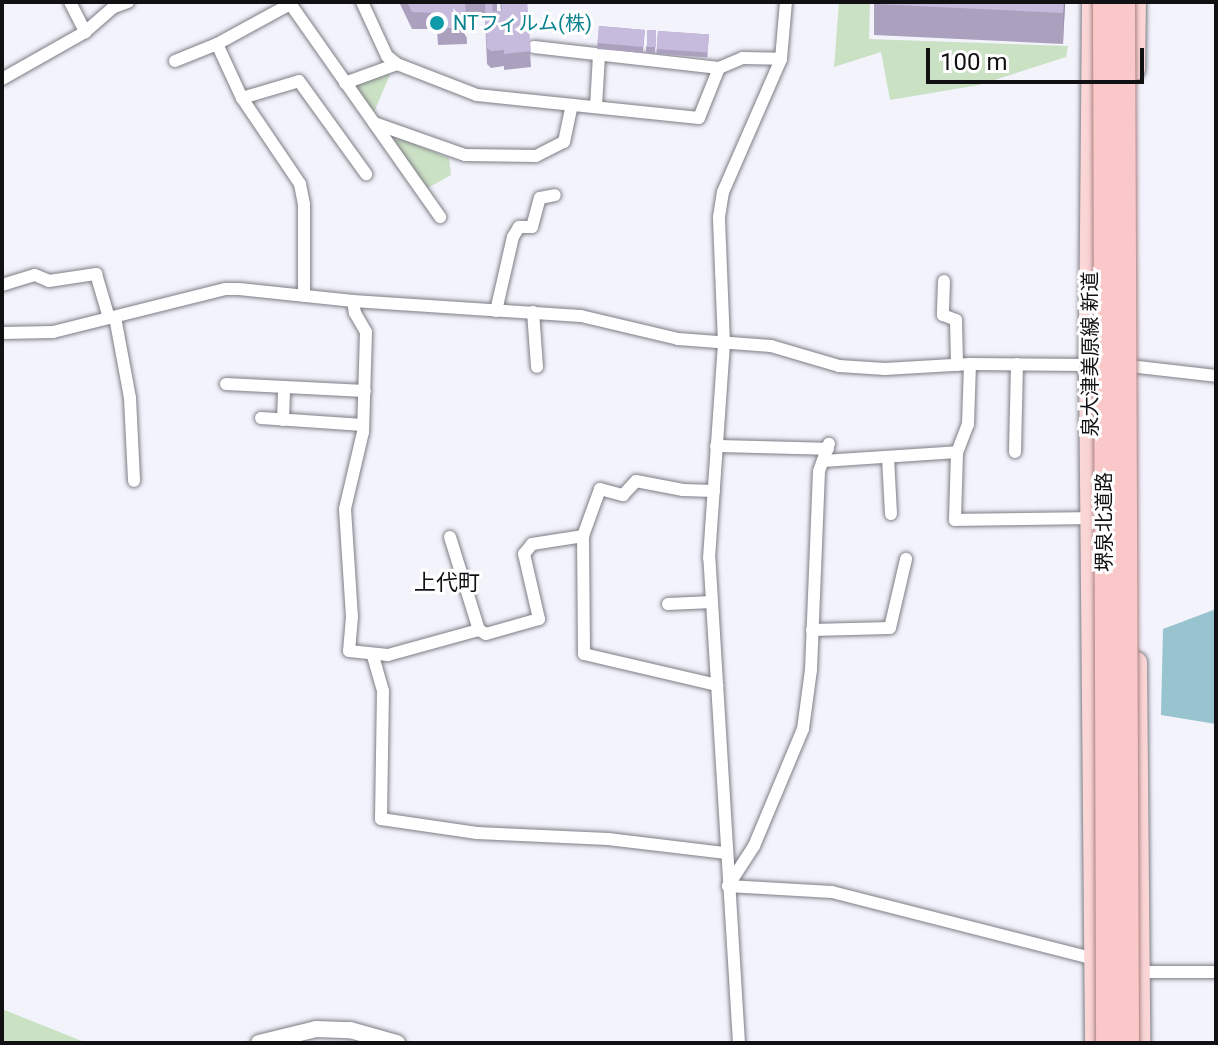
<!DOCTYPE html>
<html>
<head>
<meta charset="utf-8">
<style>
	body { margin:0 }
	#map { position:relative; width:1218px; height:1045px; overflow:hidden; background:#f3f3fc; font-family:Roboto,"Noto Sans JP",sans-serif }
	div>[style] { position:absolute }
	.green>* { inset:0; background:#cbe1c4 }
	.water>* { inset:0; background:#97c4cf }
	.roads { filter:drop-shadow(0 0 2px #7d7d85) drop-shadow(0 0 2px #7d7d85) }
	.minor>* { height:12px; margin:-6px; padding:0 6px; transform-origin:6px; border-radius:6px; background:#fff }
	.tertiary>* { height:16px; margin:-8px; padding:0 8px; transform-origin:8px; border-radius:8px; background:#fff }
	.primary>* { height:20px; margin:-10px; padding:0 10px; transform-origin:10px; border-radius:10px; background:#fbd6d6 }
	.bridges { filter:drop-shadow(0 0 2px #a77f80) drop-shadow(0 0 2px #a77f80) }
	.trunk-bridge>* { height:22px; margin:-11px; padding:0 11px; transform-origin:11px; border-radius:11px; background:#fac8c8 }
	.wall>* { inset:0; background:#aba1be; transform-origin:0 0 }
	.shaded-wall>* { inset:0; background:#8b839b }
	.building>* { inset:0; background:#c7bbdd; transform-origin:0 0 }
	.dots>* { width:22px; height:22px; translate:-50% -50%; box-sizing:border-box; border:4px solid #fff; border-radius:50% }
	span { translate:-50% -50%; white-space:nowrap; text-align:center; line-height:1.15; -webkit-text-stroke:6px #fff; paint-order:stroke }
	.culture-label { font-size:20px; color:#0d838f }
	.left { translate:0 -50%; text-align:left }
	.street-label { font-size:20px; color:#111114 }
	.neighbourhood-label { font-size:22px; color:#111114 }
	.frame { position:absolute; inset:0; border:4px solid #111114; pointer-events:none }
	.scale { position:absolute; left:926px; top:48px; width:218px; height:36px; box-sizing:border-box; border:4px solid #111114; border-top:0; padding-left:10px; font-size:24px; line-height:28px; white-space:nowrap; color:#111114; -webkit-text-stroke:6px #fff; paint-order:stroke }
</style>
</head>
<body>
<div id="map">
	<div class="green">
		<i style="clip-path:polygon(839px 2px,870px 2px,869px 39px,1068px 46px,1066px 57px,979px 85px,890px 100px,881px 52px,834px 67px)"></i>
		<i style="clip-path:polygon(391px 72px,372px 117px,350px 84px)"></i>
		<i style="clip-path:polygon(399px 138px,449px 158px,451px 175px,426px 189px,394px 145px)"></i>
		<i style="clip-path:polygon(2px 1009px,87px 1043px,2px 1043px)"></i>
	</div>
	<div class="water">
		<i style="clip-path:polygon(1216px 609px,1216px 724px,1161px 715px,1163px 629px)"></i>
	</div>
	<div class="roads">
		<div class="minor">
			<i style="left:70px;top:2px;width:34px;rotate:63deg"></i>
			<i style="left:289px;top:2px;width:263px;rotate:54.9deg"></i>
			<i style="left:362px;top:2px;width:60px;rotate:65.2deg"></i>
			<i style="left:387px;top:56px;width:13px;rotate:39deg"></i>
			<i style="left:397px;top:64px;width:86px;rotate:21.2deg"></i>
			<i style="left:477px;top:95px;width:223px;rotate:5.9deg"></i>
			<i style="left:699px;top:118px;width:54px;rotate:-68.2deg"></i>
			<i style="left:719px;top:68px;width:25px;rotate:-23deg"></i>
			<i style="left:742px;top:58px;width:39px;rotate:1deg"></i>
			<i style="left:217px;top:44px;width:60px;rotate:65.2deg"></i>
			<i style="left:242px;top:98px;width:104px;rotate:56deg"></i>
			<i style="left:300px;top:184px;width:20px;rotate:79deg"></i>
			<i style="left:304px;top:204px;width:92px;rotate:90deg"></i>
			<i style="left:534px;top:47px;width:186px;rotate:6.5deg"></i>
			<i style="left:175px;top:61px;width:45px;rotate:-22deg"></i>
			<i style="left:217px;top:44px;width:83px;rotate:-28.7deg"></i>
			<i style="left:2px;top:79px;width:95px;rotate:-29.5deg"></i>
			<i style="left:85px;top:32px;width:38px;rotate:-41deg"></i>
			<i style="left:114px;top:7px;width:15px;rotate:-20deg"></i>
			<i style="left:345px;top:83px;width:55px;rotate:-20.1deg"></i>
			<i style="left:242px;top:98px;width:59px;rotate:-16.6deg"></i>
			<i style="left:299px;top:81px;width:115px;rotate:54.2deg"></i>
			<i style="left:596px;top:107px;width:52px;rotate:-86.7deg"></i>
			<i style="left:374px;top:123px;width:96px;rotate:19.4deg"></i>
			<i style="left:465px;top:155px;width:71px;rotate:0.8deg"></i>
			<i style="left:536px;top:156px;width:31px;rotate:-27deg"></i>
			<i style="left:564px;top:142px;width:38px;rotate:-78deg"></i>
			<i style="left:944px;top:281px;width:34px;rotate:92deg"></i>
			<i style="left:943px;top:315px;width:14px;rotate:21deg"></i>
			<i style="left:956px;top:320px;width:45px;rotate:88.7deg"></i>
			<i style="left:2px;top:285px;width:34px;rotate:-17deg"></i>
			<i style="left:35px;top:275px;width:15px;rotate:23deg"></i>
			<i style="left:49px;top:281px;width:48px;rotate:-8.5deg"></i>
			<i style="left:96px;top:274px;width:46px;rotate:73.5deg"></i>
			<i style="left:353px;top:301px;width:12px;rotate:81deg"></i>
			<i style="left:355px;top:313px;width:22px;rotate:60deg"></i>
			<i style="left:366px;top:332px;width:100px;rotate:91.7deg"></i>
			<i style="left:363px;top:432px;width:79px;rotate:103.2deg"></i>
			<i style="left:345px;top:509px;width:108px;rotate:86.3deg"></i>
			<i style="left:352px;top:617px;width:34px;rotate:95deg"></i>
			<i style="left:349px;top:651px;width:39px;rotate:6deg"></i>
			<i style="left:388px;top:655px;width:94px;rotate:-15.4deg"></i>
			<i style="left:496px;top:311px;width:76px;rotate:-77.1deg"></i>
			<i style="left:513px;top:237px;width:12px;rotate:-59deg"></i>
			<i style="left:519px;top:227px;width:13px"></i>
			<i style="left:532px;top:227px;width:30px;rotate:-75deg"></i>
			<i style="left:540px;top:198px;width:15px;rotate:-11deg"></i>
			<i style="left:533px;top:312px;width:55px;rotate:85.8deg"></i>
			<i style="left:115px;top:317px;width:82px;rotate:79.5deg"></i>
			<i style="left:130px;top:398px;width:83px;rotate:87.2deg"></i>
			<i style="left:2px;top:333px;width:51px;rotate:-1.1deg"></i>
			<i style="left:53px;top:332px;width:178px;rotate:-14deg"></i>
			<i style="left:226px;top:289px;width:13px"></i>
			<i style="left:239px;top:289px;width:115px;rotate:6deg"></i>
			<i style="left:353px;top:301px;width:228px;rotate:3.8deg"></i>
			<i style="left:581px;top:316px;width:100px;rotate:13.3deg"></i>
			<i style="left:678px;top:339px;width:93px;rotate:4.3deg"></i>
			<i style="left:771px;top:346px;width:71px;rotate:16.4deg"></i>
			<i style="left:839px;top:366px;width:46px;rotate:3.7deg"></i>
			<i style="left:885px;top:369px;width:85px;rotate:-3.4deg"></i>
			<i style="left:970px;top:364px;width:124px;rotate:0.5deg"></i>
			<i style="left:970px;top:364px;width:60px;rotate:91.9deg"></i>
			<i style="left:968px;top:424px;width:30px;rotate:111deg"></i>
			<i style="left:957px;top:452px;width:68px;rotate:91.7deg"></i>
			<i style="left:955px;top:520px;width:136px;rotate:-0.8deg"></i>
			<i style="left:1120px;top:365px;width:97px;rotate:6.5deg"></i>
			<i style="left:226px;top:384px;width:139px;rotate:2.9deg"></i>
			<i style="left:261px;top:418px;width:102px;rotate:3.9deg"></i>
			<i style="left:283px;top:420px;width:33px;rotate:-88deg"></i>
			<i style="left:716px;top:446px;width:112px;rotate:1.5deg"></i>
			<i style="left:1015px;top:452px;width:88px;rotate:-88.7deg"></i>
			<i style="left:888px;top:457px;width:57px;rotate:87deg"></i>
			<i style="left:823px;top:461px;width:134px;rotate:-3.8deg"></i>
			<i style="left:583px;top:536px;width:118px;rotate:89.5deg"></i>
			<i style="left:584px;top:654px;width:137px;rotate:13.1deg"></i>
			<i style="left:450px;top:537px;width:97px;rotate:72.7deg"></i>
			<i style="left:479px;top:630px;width:8px;rotate:30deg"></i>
			<i style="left:486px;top:634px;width:55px;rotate:-15.8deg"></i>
			<i style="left:539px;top:619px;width:67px;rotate:-103deg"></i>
			<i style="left:524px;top:554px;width:13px;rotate:-51deg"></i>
			<i style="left:532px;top:544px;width:52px;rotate:-8.9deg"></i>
			<i style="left:583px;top:536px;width:50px;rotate:-70.1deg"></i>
			<i style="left:600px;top:489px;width:24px;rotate:15deg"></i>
			<i style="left:623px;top:495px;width:19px;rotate:-47deg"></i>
			<i style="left:636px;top:481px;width:48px;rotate:10.8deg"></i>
			<i style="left:683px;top:490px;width:31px;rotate:2deg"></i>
			<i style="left:668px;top:604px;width:44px;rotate:-2.6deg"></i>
			<i style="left:812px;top:630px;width:78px;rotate:-1.5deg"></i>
			<i style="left:890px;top:628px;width:71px;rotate:-76.9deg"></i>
			<i style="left:373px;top:656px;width:36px;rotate:74deg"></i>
			<i style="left:383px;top:691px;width:128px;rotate:90.9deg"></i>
			<i style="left:381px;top:819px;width:97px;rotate:8.3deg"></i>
			<i style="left:477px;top:833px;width:131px;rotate:2.6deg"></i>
			<i style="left:608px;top:839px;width:119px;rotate:6.8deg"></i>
			<i style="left:728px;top:886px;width:48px;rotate:-57deg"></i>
			<i style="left:754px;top:846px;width:127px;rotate:-67.3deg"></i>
			<i style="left:803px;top:729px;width:60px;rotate:-82.3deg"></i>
			<i style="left:811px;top:670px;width:199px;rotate:-87.7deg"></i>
			<i style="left:819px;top:471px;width:29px;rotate:-70deg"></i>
			<i style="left:728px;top:886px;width:104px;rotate:3.3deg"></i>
			<i style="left:832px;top:892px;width:270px;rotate:14.3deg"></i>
			<i style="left:1140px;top:972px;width:76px"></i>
			<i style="left:739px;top:1043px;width:486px;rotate:-93.5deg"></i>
			<i style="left:709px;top:558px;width:215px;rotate:-86deg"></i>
			<i style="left:724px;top:344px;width:127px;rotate:-92.3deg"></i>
			<i style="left:719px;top:217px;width:25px;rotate:-81deg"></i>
			<i style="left:723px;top:192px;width:145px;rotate:-66.4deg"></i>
			<i style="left:781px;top:59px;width:57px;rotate:-85deg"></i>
		</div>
		<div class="tertiary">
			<i style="left:259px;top:1043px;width:59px;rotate:-13.8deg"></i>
			<i style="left:316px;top:1029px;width:34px;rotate:2deg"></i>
			<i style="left:350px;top:1030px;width:49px;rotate:15.5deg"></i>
		</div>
		<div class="primary">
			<i style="left:1092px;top:2px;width:363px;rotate:90.5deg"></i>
			<i style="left:1089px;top:365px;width:678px;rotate:89.49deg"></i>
			<i style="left:1135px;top:70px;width:68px;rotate:-89.2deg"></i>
			<i style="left:1137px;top:662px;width:381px;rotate:89.5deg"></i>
		</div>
	</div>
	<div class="bridges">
		<div class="trunk-bridge">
			<i style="left:1104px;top:2px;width:1041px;rotate:89.83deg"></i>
			<i style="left:1124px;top:2px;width:1041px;rotate:89.78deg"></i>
		</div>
	</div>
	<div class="wall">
		<i style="clip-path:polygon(399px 2px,497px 2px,497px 11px,501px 11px,500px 2px,527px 2px,531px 67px,504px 70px,504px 66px,491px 68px,487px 64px,485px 17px,466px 18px,467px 44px,438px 45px,437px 29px,412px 29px)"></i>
		<i style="clip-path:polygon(874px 2px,1065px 2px,1063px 44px,874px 35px)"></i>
		<i style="left:599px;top:26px;width:46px;height:23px;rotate:5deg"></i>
		<i style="clip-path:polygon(656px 30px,655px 53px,646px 53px,646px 47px)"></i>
		<i style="left:658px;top:31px;width:51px;height:23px;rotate:4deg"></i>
	</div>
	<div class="shaded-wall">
		<i style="clip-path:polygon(1064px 2px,1065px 2px,1063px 44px)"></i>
	</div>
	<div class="building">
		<i style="clip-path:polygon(407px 2px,465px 2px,467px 28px,438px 28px,437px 13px,412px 12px)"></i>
		<i style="clip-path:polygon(501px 2px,527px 2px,531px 51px,504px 54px,504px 50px,491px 51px,487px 48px,485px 4px,492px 4px,493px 12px,502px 11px)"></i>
		<i style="clip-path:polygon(874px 2px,1064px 2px,1063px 13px,874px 4px)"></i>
		<i style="left:599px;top:26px;width:46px;height:17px;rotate:5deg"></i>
		<i style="left:647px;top:30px;width:9px;height:17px"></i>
		<i style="left:658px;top:31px;width:51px;height:18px;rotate:4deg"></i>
	</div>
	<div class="dots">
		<i style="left:437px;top:23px;background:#0f9aa8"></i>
	</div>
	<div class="culture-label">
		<span class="left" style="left:453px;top:23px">NTフィルム(株)</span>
	</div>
	<div class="street-label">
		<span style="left:1090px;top:354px;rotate:-90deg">泉大津美原線 新道</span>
		<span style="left:1104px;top:522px;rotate:-90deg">堺泉北道路</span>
	</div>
	<div class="neighbourhood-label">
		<span style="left:447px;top:583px">上代町</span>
	</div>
	<div class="frame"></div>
	<div class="scale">100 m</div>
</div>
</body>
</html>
